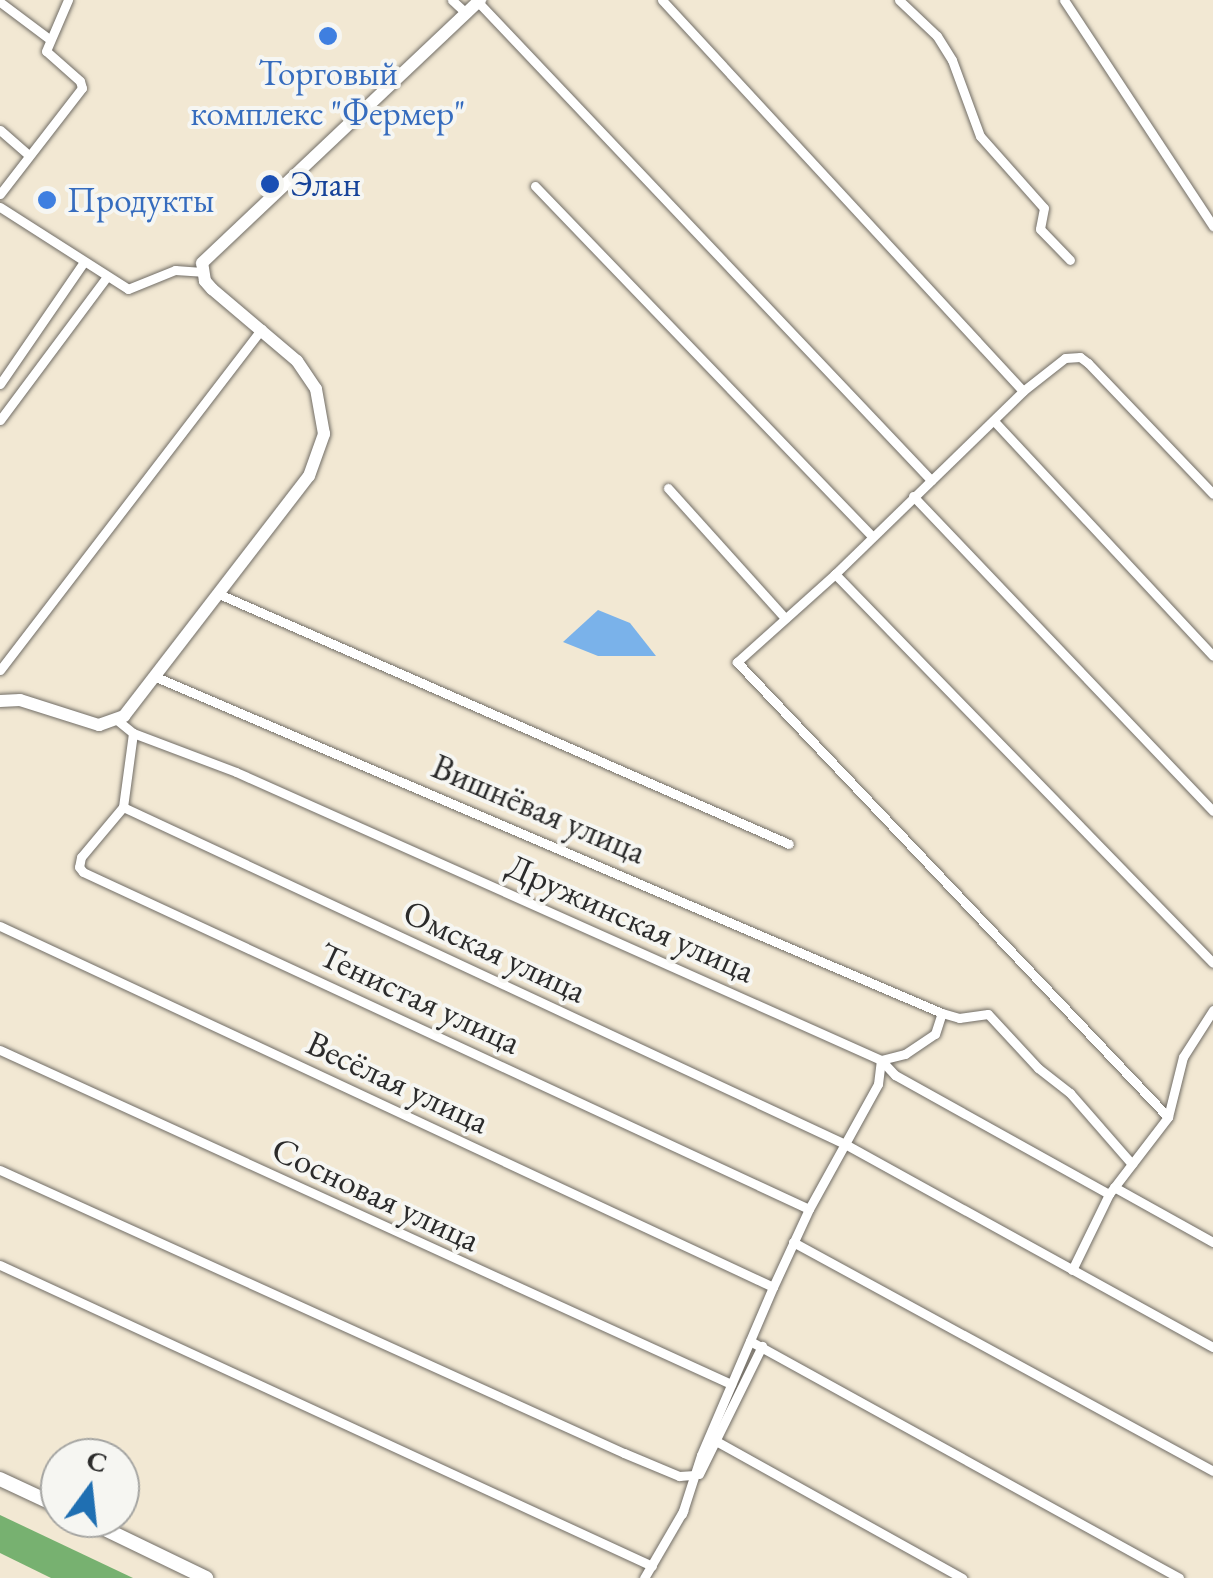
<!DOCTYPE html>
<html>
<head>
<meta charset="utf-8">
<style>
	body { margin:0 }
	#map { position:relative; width:1213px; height:1578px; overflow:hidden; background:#f2e8d3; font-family:"EB Garamond",serif }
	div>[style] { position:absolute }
	.forest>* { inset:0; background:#77b170 }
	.water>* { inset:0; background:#7ab2ea }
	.roads { filter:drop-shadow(0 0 2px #716d66) drop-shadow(0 0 2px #716d66) }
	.street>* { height:9px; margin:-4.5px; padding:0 4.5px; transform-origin:4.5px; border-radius:4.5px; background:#fff }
	.secondary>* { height:12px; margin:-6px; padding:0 6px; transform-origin:6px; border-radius:6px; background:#fff }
	.primary>* { height:14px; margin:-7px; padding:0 7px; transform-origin:7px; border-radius:7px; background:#fff }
	.dots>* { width:28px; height:28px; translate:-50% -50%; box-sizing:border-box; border:5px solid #f6f6f2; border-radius:50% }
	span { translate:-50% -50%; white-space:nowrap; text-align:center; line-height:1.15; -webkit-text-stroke:8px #f6f6f2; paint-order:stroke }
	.shop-label { font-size:35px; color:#366cbe }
	.left { translate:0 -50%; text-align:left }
	.transit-label { font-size:35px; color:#164399 }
	.street-label { font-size:35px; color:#2b2b2b }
	.north { position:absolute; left:40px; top:1438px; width:100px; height:100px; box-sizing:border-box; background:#f6f6f2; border:2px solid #a5a5a2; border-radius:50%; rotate:15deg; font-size:28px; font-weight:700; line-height:40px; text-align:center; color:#2b2b2b }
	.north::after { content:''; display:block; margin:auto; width:35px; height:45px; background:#1f6fb2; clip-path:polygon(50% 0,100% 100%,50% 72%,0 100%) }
</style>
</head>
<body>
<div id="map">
	<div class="forest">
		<i style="clip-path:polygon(0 1515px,133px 1578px,51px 1578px,0 1553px)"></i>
	</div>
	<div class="water">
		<i style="clip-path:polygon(598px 610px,630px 623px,656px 656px,598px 656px,563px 642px)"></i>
	</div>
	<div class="roads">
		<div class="street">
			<i style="left:452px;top:0;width:19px;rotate:43deg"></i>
			<i style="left:662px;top:0;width:532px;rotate:47.28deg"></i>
			<i style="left:899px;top:0;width:52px;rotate:43.5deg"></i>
			<i style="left:937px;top:36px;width:28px;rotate:58deg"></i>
			<i style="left:952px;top:60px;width:81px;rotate:69.8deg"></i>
			<i style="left:980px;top:136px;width:96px;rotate:48.4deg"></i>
			<i style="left:1044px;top:208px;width:21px;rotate:101deg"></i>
			<i style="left:1040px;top:229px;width:43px;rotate:45.9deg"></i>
			<i style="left:1064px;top:0;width:271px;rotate:56.6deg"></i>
			<i style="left:0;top:2px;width:60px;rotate:36.9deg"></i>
			<i style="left:478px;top:2px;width:659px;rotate:46.54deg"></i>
			<i style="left:0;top:130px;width:37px;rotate:41deg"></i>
			<i style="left:535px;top:186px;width:486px;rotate:46.1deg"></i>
			<i style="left:0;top:194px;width:134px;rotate:-52.3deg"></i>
			<i style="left:82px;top:88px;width:7px;rotate:-106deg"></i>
			<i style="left:80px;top:81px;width:45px;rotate:-138.6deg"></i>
			<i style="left:46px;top:51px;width:56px;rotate:-66.7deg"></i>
			<i style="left:0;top:207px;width:152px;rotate:32.6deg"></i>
			<i style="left:128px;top:289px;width:51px;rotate:-22deg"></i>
			<i style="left:175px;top:270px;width:27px;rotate:4deg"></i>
			<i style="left:0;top:384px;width:148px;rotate:-55.5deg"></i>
			<i style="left:0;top:420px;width:177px;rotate:-53.3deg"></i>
			<i style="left:994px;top:421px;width:321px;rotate:47deg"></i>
			<i style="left:668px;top:488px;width:175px;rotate:48deg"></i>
			<i style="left:913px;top:496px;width:435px;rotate:46.4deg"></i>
			<i style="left:835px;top:574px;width:542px;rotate:45.82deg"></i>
			<i style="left:219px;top:594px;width:622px;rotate:23.68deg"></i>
			<i style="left:0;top:670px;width:430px;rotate:-52.5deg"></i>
			<i style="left:156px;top:677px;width:855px;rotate:23.15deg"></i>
			<i style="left:117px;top:720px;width:21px;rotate:39deg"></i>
			<i style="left:133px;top:733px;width:110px;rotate:20.7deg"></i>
			<i style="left:236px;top:772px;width:706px;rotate:24.06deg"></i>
			<i style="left:881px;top:1060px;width:21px;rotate:47deg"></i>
			<i style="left:895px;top:1075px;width:245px;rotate:29.1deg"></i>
			<i style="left:133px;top:733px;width:75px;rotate:97.7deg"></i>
			<i style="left:123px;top:807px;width:65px;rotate:130deg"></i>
			<i style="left:81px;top:857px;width:10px;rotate:101deg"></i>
			<i style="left:79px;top:867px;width:6px;rotate:51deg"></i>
			<i style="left:83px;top:872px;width:800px;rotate:24.9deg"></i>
			<i style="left:123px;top:807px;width:797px;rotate:25.02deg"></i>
			<i style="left:845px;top:1144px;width:420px;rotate:28.9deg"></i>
			<i style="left:0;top:926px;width:853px;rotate:25.03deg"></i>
			<i style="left:0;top:1050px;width:804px;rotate:24.56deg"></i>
			<i style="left:1168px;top:1117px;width:627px;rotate:-133.45deg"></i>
			<i style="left:737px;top:662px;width:132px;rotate:-41.9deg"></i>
			<i style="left:835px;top:574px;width:262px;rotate:-44.2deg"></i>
			<i style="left:1023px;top:391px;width:53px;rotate:-38.2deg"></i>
			<i style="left:1065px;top:358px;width:15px;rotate:-4deg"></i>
			<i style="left:1080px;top:357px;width:10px;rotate:37deg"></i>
			<i style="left:1088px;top:363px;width:181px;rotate:46.3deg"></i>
			<i style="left:0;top:1170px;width:685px;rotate:24.4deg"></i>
			<i style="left:624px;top:1453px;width:60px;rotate:22.7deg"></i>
			<i style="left:679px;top:1476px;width:16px;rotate:-4deg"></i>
			<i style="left:1114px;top:1187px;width:113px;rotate:29.1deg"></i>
			<i style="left:793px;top:1242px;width:478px;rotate:28.6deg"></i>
			<i style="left:0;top:1265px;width:718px;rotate:24.78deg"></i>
			<i style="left:1072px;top:1270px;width:85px;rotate:-64deg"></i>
			<i style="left:1109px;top:1194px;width:97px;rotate:-52.5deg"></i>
			<i style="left:1168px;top:1117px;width:62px;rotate:-76deg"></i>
			<i style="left:1183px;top:1057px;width:56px;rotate:-57.4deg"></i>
			<i style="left:750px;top:1341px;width:490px;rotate:28.9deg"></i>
			<i style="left:716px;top:1441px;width:282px;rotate:29.1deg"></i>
			<i style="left:699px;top:1474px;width:143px;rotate:-63.8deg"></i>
			<i style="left:682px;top:1514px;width:62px;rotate:-72.1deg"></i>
			<i style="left:701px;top:1455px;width:183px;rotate:-66.8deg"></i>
			<i style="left:773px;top:1287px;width:86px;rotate:-65.2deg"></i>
			<i style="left:809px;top:1209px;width:143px;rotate:-61.1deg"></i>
			<i style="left:878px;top:1084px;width:24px;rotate:-83deg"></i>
			<i style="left:881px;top:1060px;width:25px;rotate:-14deg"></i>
			<i style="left:905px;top:1054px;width:36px;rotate:-34deg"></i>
			<i style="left:935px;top:1034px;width:22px;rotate:-72deg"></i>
			<i style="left:942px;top:1013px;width:18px;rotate:16deg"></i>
			<i style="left:959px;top:1018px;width:29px;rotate:-8deg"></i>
			<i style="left:988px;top:1014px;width:74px;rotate:47.2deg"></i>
			<i style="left:1038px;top:1068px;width:41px;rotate:38deg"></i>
			<i style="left:1070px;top:1093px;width:94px;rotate:48.9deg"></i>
			<i style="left:644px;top:1578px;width:78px;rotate:-59.8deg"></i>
		</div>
		<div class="secondary">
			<i style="left:0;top:701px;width:20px;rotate:-3deg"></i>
			<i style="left:20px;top:700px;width:83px;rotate:17.6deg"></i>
			<i style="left:99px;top:725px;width:27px;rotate:-20deg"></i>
			<i style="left:124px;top:716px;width:303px;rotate:-52.4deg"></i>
			<i style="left:309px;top:476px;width:45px;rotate:-70.3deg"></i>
			<i style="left:324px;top:434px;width:46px;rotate:-100.1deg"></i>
			<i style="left:316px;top:389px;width:34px;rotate:-124deg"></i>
			<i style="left:297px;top:361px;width:111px;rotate:-139.7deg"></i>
			<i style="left:212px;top:289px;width:11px;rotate:-131deg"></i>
			<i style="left:205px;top:281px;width:18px;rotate:-99deg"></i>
			<i style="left:202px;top:263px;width:383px;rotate:-43.4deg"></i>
		</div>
		<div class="primary">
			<i style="left:0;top:1479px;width:66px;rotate:25deg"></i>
			<i style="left:82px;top:1518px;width:138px;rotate:25.8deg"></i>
		</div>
	</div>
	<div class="dots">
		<i style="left:328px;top:36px;background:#3f7fe0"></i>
		<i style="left:270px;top:184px;background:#1a4fb4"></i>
		<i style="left:47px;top:200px;background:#3f7fe0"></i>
	</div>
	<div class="shop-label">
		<span style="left:328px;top:93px">Торговый<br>комплекс "Фермер"</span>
		<span class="left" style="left:67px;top:200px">Продукты</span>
	</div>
	<div class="transit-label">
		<span class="left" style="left:290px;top:184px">Элан</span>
	</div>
	<div class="street-label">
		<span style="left:539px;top:809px;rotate:23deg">Вишнёвая улица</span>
		<span style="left:631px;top:918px;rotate:24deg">Дружинская улица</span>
		<span style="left:495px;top:951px;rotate:25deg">Омская улица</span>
		<span style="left:420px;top:998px;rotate:25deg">Тенистая улица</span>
		<span style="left:398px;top:1082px;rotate:25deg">Весёлая улица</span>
		<span style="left:376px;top:1194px;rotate:25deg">Сосновая улица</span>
	</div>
	<div class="north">С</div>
</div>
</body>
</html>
